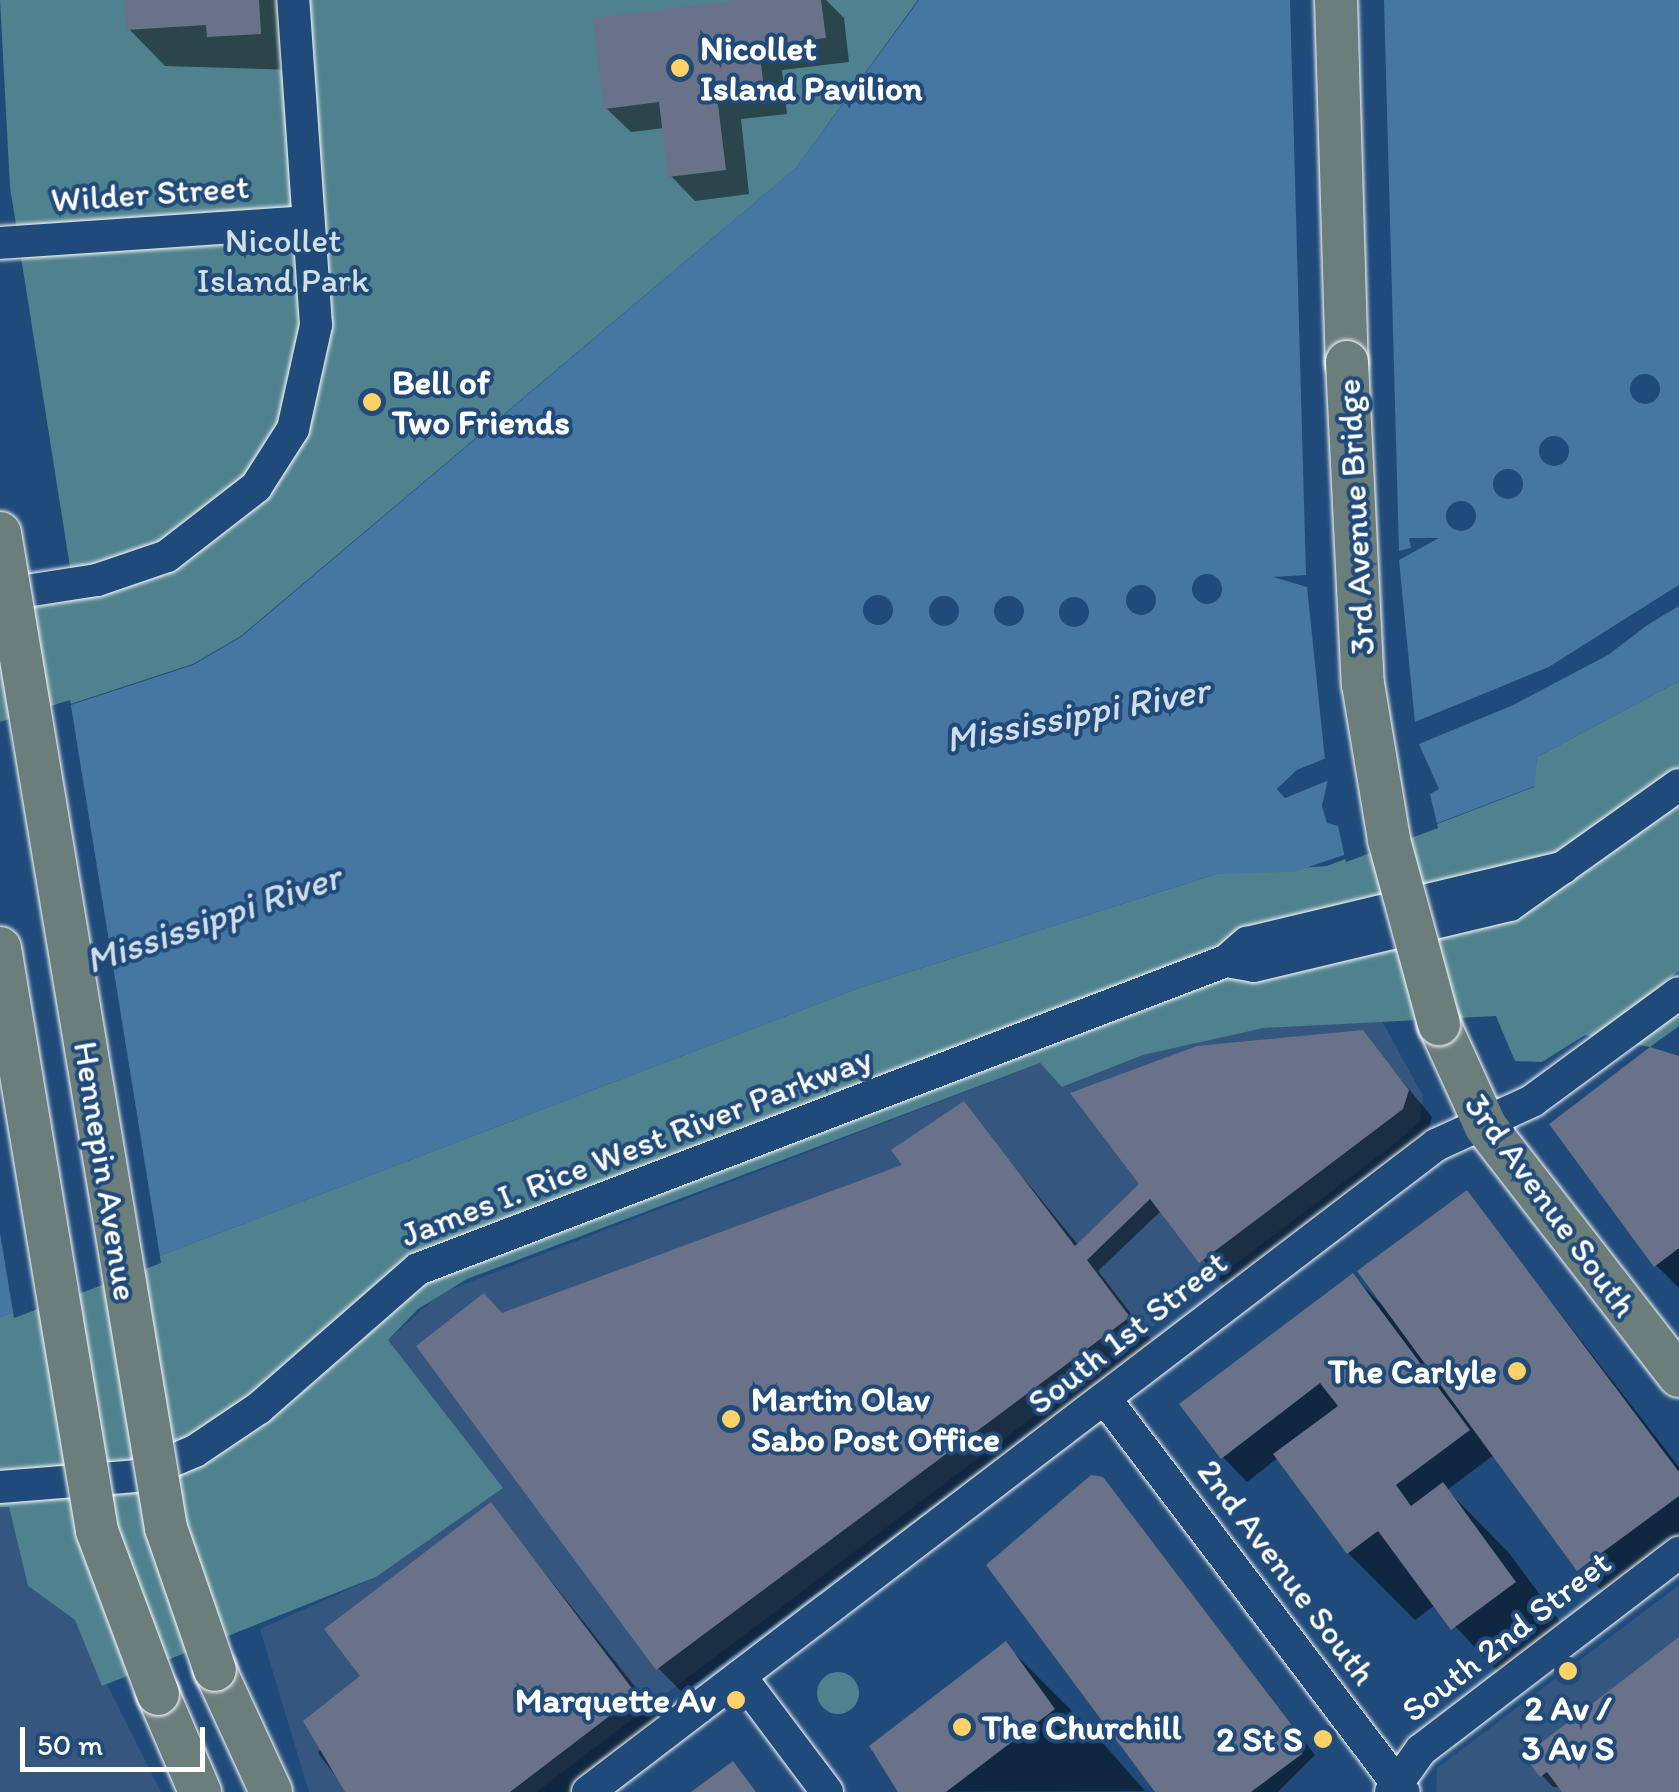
<!DOCTYPE html>
<html>
<head>
<meta charset="utf-8">
<style>
	body { margin:0 }
	#map { position:relative; width:1679px; height:1792px; overflow:hidden; background:#1f4a7a; font-family:Itim,sans-serif }
	div>[style] { position:absolute }
	.built>* { inset:0; background:#35567e }
	.green>* { inset:0; background:#4f828e }
	.round { border-radius:50% }
	.water>* { inset:0; background:#4677a3 }
	.pier>* { inset:0; background:#1f4a7a }
	.shadow>* { inset:0; background:#0007 }
	.building>* { inset:0; background:#697289 }
	.roads { filter:drop-shadow(0 0 2px #fff) drop-shadow(0 0 2px #fff) }
	.minor>* { height:32px; margin:-16px; padding:0 16px; transform-origin:16px; border-radius:16px; background:#1f4a7a }
	.major>* { height:42px; margin:-21px; padding:0 21px; transform-origin:21px; border-radius:21px; background:#6c7e7c }
	.bridges { filter:drop-shadow(0 0 2px #fff) drop-shadow(0 0 2px #fff) }
	.major-bridge>* { height:42px; margin:-21px; padding:0 21px; transform-origin:21px; border-radius:21px; background:#6c7e7c }
	.dots>* { width:28px; height:28px; translate:-50% -50%; box-sizing:border-box; border:5px solid #1f4a7a; border-radius:50% }
	span { translate:-50% -50%; white-space:nowrap; text-align:center; line-height:1.15; -webkit-text-stroke:8px #1f4a7a; paint-order:stroke }
	.poi-label { font-size:35px; color:#fff; font-weight:700 }
	.left { translate:0 -50%; text-align:left }
	.right { translate:-100% -50%; text-align:right }
	.street-label { font-size:35px; color:#fff }
	.park-label { font-size:35px; color:#d3e0e3 }
	.water-label { font-size:38px; color:#d1dde8; font-style:italic }
	.scale { position:absolute; left:20px; top:1727px; width:185px; height:45px; box-sizing:border-box; border:5px solid #fff; border-top:0; padding-left:12px; font-size:30px; line-height:35px; white-space:nowrap; color:#fff; -webkit-text-stroke:8px #1f4a7a; paint-order:stroke }
</style>
</head>
<body>
<div id="map">
	<div class="built">
		<i style="clip-path:polygon(1382px 1021px,1423px 1096px,1420px 1121px,1401px 1139px,536px 1792px,309px 1792px,260px 1629px,376px 1577px,502px 1488px,388px 1340px,441px 1293px,1040px 1063px,1063px 1087px,1143px 1055px,1264px 1028px)"></i>
		<i style="clip-path:polygon(0 1507px,9px 1507px,28px 1586px,75px 1620px,161px 1792px,0 1792px)"></i>
		<i style="clip-path:polygon(1679px 1585px,1679px 1792px,1436px 1792px,1437px 1768px)"></i>
	</div>
	<div class="green">
		<i style="clip-path:polygon(0 0,918px 0,796px 168px,241px 636px,193px 664px,0 727px,0 614px,75px 599px,10px 187px)"></i>
		<i style="clip-path:polygon(1679px 681px,1679px 971px,1659px 987px,1679px 996px,1679px 1026px,1650px 1047px,1585px 1035px,1542px 1062px,1515px 1061px,1496px 1016px,1264px 1028px,1143px 1055px,1062px 1087px,1040px 1063px,467px 1279px,418px 1309px,388px 1340px,503px 1488px,376px 1577px,102px 1686px,75px 1620px,28px 1586px,9px 1507px,0 1507px,0 1317px,859px 988px,1216px 874px,1327px 866px,1534px 787px,1537px 757px)"></i>
		<i class="round" style="left:817px;top:1672px;width:42px;height:42px"></i>
	</div>
	<div class="water">
		<i style="clip-path:polygon(919px 0,1679px 0,1679px 585px,1549px 667px,1297px 770px,1277px 789px,1285px 798px,1513px 705px,1679px 606px,1679px 681px,1537px 757px,1535px 786px,1435px 824px,1294px 872px,1216px 874px,859px 988px,0 1317px,0 728px,193px 665px,241px 637px,796px 168px)"></i>
	</div>
	<div class="pier">
		<i style="clip-path:polygon(1290px 0,1384px 0,1399px 551px,1411px 548px,1409px 538px,1439px 538px,1399px 560px,1415px 723px,1549px 667px,1679px 585px,1552px 671px,1300px 775px,1283px 793px,1511px 701px,1679px 601px,1608px 655px,1513px 705px,1419px 744px,1439px 789px,1430px 794px,1438px 828px,1346px 862px,1338px 826px,1327px 823px,1322px 806px,1328px 779px,1285px 798px,1277px 789px,1297px 770px,1325px 760px,1307px 587px,1273px 577px,1306px 575px)"></i>
		<i class="round" style="left:1630px;top:374px;width:30px;height:30px"></i>
		<i class="round" style="left:1539px;top:436px;width:30px;height:30px"></i>
		<i class="round" style="left:1493px;top:469px;width:30px;height:30px"></i>
		<i class="round" style="left:1446px;top:501px;width:30px;height:30px"></i>
		<i class="round" style="left:1192px;top:574px;width:30px;height:30px"></i>
		<i class="round" style="left:1126px;top:585px;width:30px;height:30px"></i>
		<i class="round" style="left:863px;top:595px;width:30px;height:30px"></i>
		<i class="round" style="left:929px;top:596px;width:30px;height:30px"></i>
		<i class="round" style="left:994px;top:596px;width:30px;height:30px"></i>
		<i class="round" style="left:1059px;top:597px;width:30px;height:30px"></i>
		<i style="clip-path:polygon(70px 700px,161px 1263px,14px 1318px,0 1233px,0 722px)"></i>
	</div>
	<div class="shadow">
		<i style="clip-path:polygon(128px 0,288px 0,297px 70px,165px 66px,129px 29px)"></i>
		<i style="clip-path:polygon(762px 0,826px 0,844px 18px,849px 62px,782px 70px,787px 114px,741px 119px,749px 194px,695px 201px,671px 176px,665px 128px,631px 132px,606px 108px)"></i>
		<i style="clip-path:polygon(1362px 1032px,1432px 1117px,1427px 1133px,1225px 1286px,1162px 1210px,1098px 1271px,1153px 1342px,683px 1693px,658px 1668px,502px 1315px,906px 1166px,963px 1104px,1079px 1246px)"></i>
		<i style="clip-path:polygon(1679px 1059px,1679px 1288px,1656px 1265px)"></i>
		<i style="clip-path:polygon(1467px 1193px,1679px 1467px,1679px 1538px,1603px 1593px,1495px 1454px,1447px 1490px,1509px 1553px,1581px 1650px,1520px 1695px,1435px 1605px,1415px 1620px,1348px 1553px,1279px 1457px,1247px 1482px,1223px 1457px,1353px 1276px,1381px 1304px)"></i>
		<i style="clip-path:polygon(1092px 1478px,1114px 1492px,1315px 1755px,1278px 1792px,1159px 1792px,988px 1565px)"></i>
		<i style="clip-path:polygon(491px 1505px,671px 1732px,593px 1792px,348px 1792px,318px 1753px)"></i>
		<i style="clip-path:polygon(1679px 1640px,1679px 1792px,1553px 1787px,1542px 1775px)"></i>
		<i style="clip-path:polygon(1005px 1644px,1095px 1734px,1145px 1791px,904px 1792px,872px 1752px)"></i>
	</div>
	<div class="building">
		<i style="clip-path:polygon(124px 0,259px 0,261px 34px,207px 37px,206px 25px,126px 30px)"></i>
		<i style="clip-path:polygon(741px 0,821px 0,826px 38px,759px 46px,764px 90px,717px 96px,726px 170px,668px 177px,659px 102px,604px 109px,593px 18px)"></i>
		<i style="clip-path:polygon(1363px 1030px,1409px 1090px,1403px 1109px,1199px 1263px,1150px 1199px,1087px 1260px,1130px 1317px,656px 1670px,416px 1346px,484px 1293px,502px 1313px,902px 1165px,891px 1150px,964px 1101px,1075px 1246px,1139px 1184px,1070px 1093px,1197px 1046px)"></i>
		<i style="clip-path:polygon(1650px 1047px,1679px 1056px,1679px 1248px,1654px 1267px,1549px 1124px)"></i>
		<i style="clip-path:polygon(1467px 1190px,1679px 1472px,1679px 1496px,1577px 1571px,1357px 1271px)"></i>
		<i style="clip-path:polygon(1353px 1273px,1470px 1430px,1396px 1485px,1411px 1506px,1443px 1482px,1516px 1582px,1451px 1630px,1378px 1531px,1347px 1554px,1273px 1454px,1338px 1406px,1320px 1383px,1221px 1459px,1179px 1404px)"></i>
		<i style="clip-path:polygon(1091px 1475px,1103px 1477px,1304px 1741px,1302px 1754px,1251px 1792px,1155px 1792px,986px 1565px)"></i>
		<i style="clip-path:polygon(491px 1502px,637px 1695px,510px 1792px,345px 1792px,303px 1721px,360px 1676px,324px 1629px)"></i>
		<i style="clip-path:polygon(1679px 1637px,1679px 1792px,1562px 1792px,1547px 1772px,1540px 1777px,1524px 1756px)"></i>
		<i style="clip-path:polygon(1006px 1641px,1055px 1709px,946px 1792px,898px 1792px,869px 1746px)"></i>
		<i style="clip-path:polygon(733px 1761px,756px 1792px,691px 1792px)"></i>
	</div>
	<div class="roads">
		<div class="minor">
			<i style="left:0;top:243px;width:308px;rotate:-3.9deg"></i>
			<i style="left:0;top:595px;width:98px;rotate:-8.8deg"></i>
			<i style="left:97px;top:580px;width:74px;rotate:-18.9deg"></i>
			<i style="left:167px;top:556px;width:113px;rotate:-37.8deg"></i>
			<i style="left:256px;top:487px;width:69px;rotate:-57.5deg"></i>
			<i style="left:293px;top:429px;width:107px;rotate:-77.5deg"></i>
			<i style="left:316px;top:325px;width:326px;rotate:-94deg"></i>
			<i style="left:1226px;top:961px;width:28px;rotate:10deg"></i>
			<i style="left:1254px;top:966px;width:263px;rotate:-13.4deg"></i>
			<i style="left:1510px;top:905px;width:207px;rotate:-35.4deg"></i>
			<i style="left:1106px;top:1400px;width:492px;rotate:52.8deg"></i>
			<i style="left:0;top:1487px;width:136px;rotate:-4.6deg"></i>
			<i style="left:136px;top:1476px;width:64px;rotate:-23deg"></i>
			<i style="left:195px;top:1451px;width:77px;rotate:-33.9deg"></i>
			<i style="left:259px;top:1408px;width:211px;rotate:-41.2deg"></i>
			<i style="left:418px;top:1269px;width:865px;rotate:-20.87deg"></i>
			<i style="left:1226px;top:961px;width:28px;rotate:-41deg"></i>
			<i style="left:1247px;top:943px;width:325px;rotate:-13.4deg"></i>
			<i style="left:740px;top:1676px;width:145px;rotate:53.1deg"></i>
			<i style="left:588px;top:1792px;width:1067px;rotate:-37.34deg"></i>
			<i style="left:1436px;top:1145px;width:106px;rotate:-24.6deg"></i>
			<i style="left:1532px;top:1101px;width:182px;rotate:-36.3deg"></i>
			<i style="left:1391px;top:1792px;width:52px;rotate:-54.5deg"></i>
			<i style="left:1421px;top:1750px;width:325px;rotate:-37.4deg"></i>
		</div>
		<div class="major">
			<i style="left:1336px;top:0;width:362px;rotate:88.3deg"></i>
			<i style="left:1439px;top:1024px;width:113px;rotate:65.5deg"></i>
			<i style="left:1486px;top:1127px;width:315px;rotate:52.2deg"></i>
			<i style="left:215px;top:1670px;width:134px;rotate:65.3deg"></i>
			<i style="left:158px;top:1694px;width:107px;rotate:66.8deg"></i>
		</div>
	</div>
	<div class="bridges">
		<div class="major-bridge">
			<i style="left:1347px;top:362px;width:322px;rotate:87.2deg"></i>
			<i style="left:1363px;top:684px;width:158px;rotate:80.5deg"></i>
			<i style="left:1389px;top:840px;width:191px;rotate:74.8deg"></i>
			<i style="left:0;top:533px;width:1009px;rotate:80.53deg"></i>
			<i style="left:166px;top:1528px;width:150px;rotate:71deg"></i>
			<i style="left:0;top:948px;width:591px;rotate:80.55deg"></i>
			<i style="left:97px;top:1531px;width:174px;rotate:69.5deg"></i>
		</div>
	</div>
	<div class="dots">
		<i style="left:680px;top:68px;background:#ffd166"></i>
		<i style="left:372px;top:402px;background:#ffd166"></i>
		<i style="left:1517px;top:1371px;background:#ffd166"></i>
		<i style="left:731px;top:1419px;background:#ffd166"></i>
		<i style="left:1568px;top:1671px;background:#ffd166"></i>
		<i style="left:736px;top:1700px;background:#ffd166"></i>
		<i style="left:962px;top:1727px;background:#ffd166"></i>
		<i style="left:1323px;top:1739px;background:#ffd166"></i>
	</div>
	<div class="poi-label">
		<span class="left" style="left:700px;top:68px">Nicollet<br>Island Pavilion</span>
		<span class="left" style="left:392px;top:402px">Bell of<br>Two Friends</span>
		<span class="right" style="left:1497px;top:1371px">The Carlyle</span>
		<span class="left" style="left:751px;top:1419px">Martin Olav<br>Sabo Post Office</span>
		<span class="right" style="left:716px;top:1700px">Marquette Av</span>
		<span style="left:1568px;top:1728px">2 Av /<br>3 Av S</span>
		<span class="left" style="left:982px;top:1727px">The Churchill</span>
		<span class="right" style="left:1303px;top:1739px">2 St S</span>
	</div>
	<div class="street-label">
		<span style="left:150px;top:193px;rotate:-4deg">Wilder Street</span>
		<span style="left:1355px;top:517px;rotate:-93deg">3rd Avenue Bridge</span>
		<span style="left:636px;top:1146px;rotate:-21deg">James I. Rice West River Parkway</span>
		<span style="left:106px;top:1171px;rotate:81deg">Hennepin Avenue</span>
		<span style="left:1551px;top:1205px;rotate:54deg">3rd Avenue South</span>
		<span style="left:1127px;top:1332px;rotate:-38deg">South 1st Street</span>
		<span style="left:1287px;top:1572px;rotate:53deg">2nd Avenue South</span>
		<span style="left:1506px;top:1636px;rotate:-38deg">South 2nd Street</span>
	</div>
	<div class="park-label">
		<span style="left:283px;top:260px">Nicollet<br>Island Park</span>
	</div>
	<div class="water-label">
		<span style="left:1077px;top:715px;rotate:-11deg">Mississippi River</span>
		<span style="left:213px;top:919px;rotate:-19deg">Mississippi River</span>
	</div>
	<div class="scale">50 m</div>
</div>
</body>
</html>
